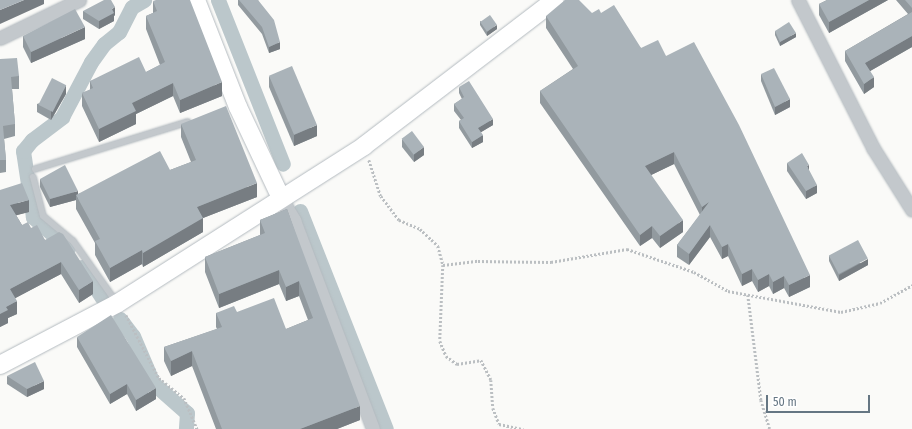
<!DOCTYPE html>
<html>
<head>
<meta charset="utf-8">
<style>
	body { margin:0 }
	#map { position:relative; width:912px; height:429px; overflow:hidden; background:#fafaf8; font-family:"Fira Sans Condensed",sans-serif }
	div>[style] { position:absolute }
	.canal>* { height:15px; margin:-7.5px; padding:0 7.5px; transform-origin:7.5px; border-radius:7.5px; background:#bbc7cb }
	.path>* { height:2.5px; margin-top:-1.25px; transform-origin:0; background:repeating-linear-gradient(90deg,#bbbfc2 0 2px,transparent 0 4px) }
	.roads { filter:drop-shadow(0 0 1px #b3babf) drop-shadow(0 0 1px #b3babf) }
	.lane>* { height:6px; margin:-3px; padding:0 3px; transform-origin:3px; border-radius:3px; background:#c3c8cc }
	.street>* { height:13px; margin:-6.5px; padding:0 6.5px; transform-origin:6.5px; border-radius:6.5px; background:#c3c8cc }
	.secondary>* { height:18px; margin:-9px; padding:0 9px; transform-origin:9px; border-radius:9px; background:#fff }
	.wall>* { inset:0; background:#929a9f }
	.shaded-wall>* { inset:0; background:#777d82 }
	.building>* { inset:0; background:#aab3b9; transform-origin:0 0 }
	span { translate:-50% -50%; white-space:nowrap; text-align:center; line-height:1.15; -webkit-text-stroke:4px #fff; paint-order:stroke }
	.scale { position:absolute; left:766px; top:395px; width:104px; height:18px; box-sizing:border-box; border:2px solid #657683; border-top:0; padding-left:5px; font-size:12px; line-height:14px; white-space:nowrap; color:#657683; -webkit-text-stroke:3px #fff; paint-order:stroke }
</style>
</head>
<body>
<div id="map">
	<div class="canal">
		<i style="left:218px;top:0;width:176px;rotate:68.4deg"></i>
		<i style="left:300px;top:211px;width:234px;rotate:68.5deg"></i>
		<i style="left:68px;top:248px;width:47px;rotate:-138.5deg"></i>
		<i style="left:33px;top:217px;width:67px;rotate:-98.6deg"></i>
		<i style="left:23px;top:151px;width:14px;rotate:-51deg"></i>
		<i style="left:32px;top:140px;width:38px;rotate:-37deg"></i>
		<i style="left:62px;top:117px;width:62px;rotate:-62.2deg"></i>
		<i style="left:91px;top:62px;width:22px;rotate:-54deg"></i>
		<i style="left:104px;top:44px;width:19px;rotate:-39deg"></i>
		<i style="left:119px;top:32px;width:28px;rotate:-63deg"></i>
		<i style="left:132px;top:7px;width:14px;rotate:-30deg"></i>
		<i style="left:82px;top:267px;width:37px;rotate:57deg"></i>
		<i style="left:120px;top:319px;width:21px;rotate:53deg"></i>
		<i style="left:133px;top:336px;width:51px;rotate:66.9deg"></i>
		<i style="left:153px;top:383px;width:45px;rotate:41.4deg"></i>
		<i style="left:187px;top:413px;width:16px;rotate:94deg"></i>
	</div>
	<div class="path">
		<i style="left:369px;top:160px;width:38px;rotate:72deg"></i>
		<i style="left:381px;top:196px;width:30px;rotate:53deg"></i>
		<i style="left:399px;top:220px;width:23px;rotate:23deg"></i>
		<i style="left:420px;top:229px;width:25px;rotate:43deg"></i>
		<i style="left:438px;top:246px;width:20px;rotate:75deg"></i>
		<i style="left:443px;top:265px;width:76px;rotate:92.3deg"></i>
		<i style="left:440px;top:341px;width:16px;rotate:68deg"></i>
		<i style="left:446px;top:356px;width:14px;rotate:36deg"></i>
		<i style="left:457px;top:364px;width:24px;rotate:-9deg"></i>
		<i style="left:481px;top:360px;width:22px;rotate:63deg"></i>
		<i style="left:491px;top:380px;width:28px;rotate:86deg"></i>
		<i style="left:493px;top:408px;width:17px;rotate:69deg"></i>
		<i style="left:499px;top:424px;width:25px;rotate:12deg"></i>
		<i style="left:443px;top:265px;width:35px;rotate:-7deg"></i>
		<i style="left:478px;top:261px;width:73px;rotate:0.8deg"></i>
		<i style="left:551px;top:262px;width:77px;rotate:-9.7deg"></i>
		<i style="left:627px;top:249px;width:71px;rotate:18.9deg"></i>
		<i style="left:694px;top:272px;width:39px;rotate:29deg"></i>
		<i style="left:728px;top:291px;width:115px;rotate:10.5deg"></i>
		<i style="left:841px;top:312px;width:40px;rotate:-13deg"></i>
		<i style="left:880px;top:303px;width:37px;rotate:-29deg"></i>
		<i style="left:748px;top:295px;width:106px;rotate:82.9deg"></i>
		<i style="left:761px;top:400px;width:30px;rotate:73deg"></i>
		<i style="left:126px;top:315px;width:71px;rotate:62.4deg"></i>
		<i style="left:159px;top:378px;width:32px;rotate:39deg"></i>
		<i style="left:184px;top:398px;width:34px;rotate:67deg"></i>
	</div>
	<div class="roads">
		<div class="lane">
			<i style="left:35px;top:169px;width:160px;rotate:-17.1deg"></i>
			<i style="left:33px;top:177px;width:40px;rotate:75.6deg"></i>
			<i style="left:43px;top:216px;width:39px;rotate:40deg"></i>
			<i style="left:73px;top:241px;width:75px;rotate:54.8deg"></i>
		</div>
		<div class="street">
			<i style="left:798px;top:0;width:166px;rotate:63.1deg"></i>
			<i style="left:873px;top:148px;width:73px;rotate:57.8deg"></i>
			<i style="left:0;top:38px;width:88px;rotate:-25.7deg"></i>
			<i style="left:281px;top:198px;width:26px;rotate:59deg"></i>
			<i style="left:294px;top:220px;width:223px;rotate:69.3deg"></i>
		</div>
		<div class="secondary">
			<i style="left:196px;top:0;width:115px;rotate:68.6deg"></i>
			<i style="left:238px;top:107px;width:101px;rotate:64.7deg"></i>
			<i style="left:0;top:365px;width:133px;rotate:-27.7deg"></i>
			<i style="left:118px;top:303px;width:292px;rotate:-32.5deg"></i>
			<i style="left:364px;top:146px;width:240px;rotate:-37.4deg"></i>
		</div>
	</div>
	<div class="wall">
		<i style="clip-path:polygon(238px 0,258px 0,280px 49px,269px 53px,262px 34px,238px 5px)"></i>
		<i style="clip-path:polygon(827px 0,888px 0,829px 33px,819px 15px,819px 4px)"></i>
		<i style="clip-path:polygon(896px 0,912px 0,912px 47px,870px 71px,874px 87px,864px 94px,845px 61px,845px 51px,908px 14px)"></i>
		<i style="clip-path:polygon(153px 1px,222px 96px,180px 113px,173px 96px,136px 114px,136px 124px,99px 142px,82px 106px,82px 93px,90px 90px,90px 81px,146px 72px,160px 65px,146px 29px,146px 16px,153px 13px)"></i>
		<i style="clip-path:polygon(83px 11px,115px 15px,114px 16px,114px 21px,99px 29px,83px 19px)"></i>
		<i style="clip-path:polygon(601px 13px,641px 48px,666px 56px,810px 287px,789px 297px,784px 288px,773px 294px,769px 286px,758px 292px,752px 281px,742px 286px,728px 256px,722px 259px,710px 237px,689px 265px,677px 257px,677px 245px,700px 215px,674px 164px,651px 175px,683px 232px,660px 248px,652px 238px,640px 246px,540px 103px,540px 91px,573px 69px,546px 28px,546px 16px)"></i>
		<i style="clip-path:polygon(480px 21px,497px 29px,487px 36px,480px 25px)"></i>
		<i style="clip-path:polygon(775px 31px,796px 37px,780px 46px,775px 35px)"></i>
		<i style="clip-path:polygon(23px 36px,85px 39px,31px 63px,23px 47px)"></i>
		<i style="clip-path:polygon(0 59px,19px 76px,19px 89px,12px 89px,15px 124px,15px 136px,4px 139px,6px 160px,6px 172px,0 173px)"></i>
		<i style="clip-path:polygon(761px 74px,790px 107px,775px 115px,761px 81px)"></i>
		<i style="clip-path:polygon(269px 76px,317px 136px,294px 146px,269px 87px)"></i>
		<i style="clip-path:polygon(459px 87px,493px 125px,481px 132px,483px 142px,472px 148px,459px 128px,459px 121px,461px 120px,454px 111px,454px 104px,462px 99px,459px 93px)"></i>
		<i style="clip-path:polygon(66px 94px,51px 120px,37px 112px,37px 104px)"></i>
		<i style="clip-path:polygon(181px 124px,257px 197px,203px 218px,203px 232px,143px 267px,142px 264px,110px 282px,95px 255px,95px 243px,76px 209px,76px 200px,50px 207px,40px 187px,40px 179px,78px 194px,170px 170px,191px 162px,181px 137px)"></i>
		<i style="clip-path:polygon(402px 139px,424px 155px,414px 162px,402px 147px)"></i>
		<i style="clip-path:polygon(787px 163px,809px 171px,817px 193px,806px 199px,787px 171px)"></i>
		<i style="clip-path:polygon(0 190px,29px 212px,16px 215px,22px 225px,31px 228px,45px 240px,93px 294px,79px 303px,61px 274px,15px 298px,17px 314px,8px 318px,8px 323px,0 327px)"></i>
		<i style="clip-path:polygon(287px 209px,360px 420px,337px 429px,216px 429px,192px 366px,171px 376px,164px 361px,164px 347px,217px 329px,216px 327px,216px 313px,237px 312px,286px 329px,308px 320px,299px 296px,286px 301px,279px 284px,219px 308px,205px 272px,205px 257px,260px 235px,260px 220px)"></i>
		<i style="clip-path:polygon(829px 256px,868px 265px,839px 281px,829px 261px)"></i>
		<i style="clip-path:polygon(77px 337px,156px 399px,136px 411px,127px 394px,110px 404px,77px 347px)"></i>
		<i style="clip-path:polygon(7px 376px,44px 389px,27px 397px,7px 384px)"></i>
	</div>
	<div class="shaded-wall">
		<i style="clip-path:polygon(24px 0,44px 0,44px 4px,0 24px,0 10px)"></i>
		<i style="clip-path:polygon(869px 0,888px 0,829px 33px,829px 22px)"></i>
		<i style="clip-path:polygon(115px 7px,115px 15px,114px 16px,114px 21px,99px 29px,99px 21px,112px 9px)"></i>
		<i style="clip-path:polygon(497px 25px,497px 29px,487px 36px,487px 31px)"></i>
		<i style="clip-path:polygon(85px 27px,85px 39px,31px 63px,31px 52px)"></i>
		<i style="clip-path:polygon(796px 33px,796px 37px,780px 46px,780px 42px)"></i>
		<i style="clip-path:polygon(912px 36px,912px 47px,865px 74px,865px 63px)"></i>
		<i style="clip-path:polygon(280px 42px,280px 49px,269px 53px,269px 47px)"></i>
		<i style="clip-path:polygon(874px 77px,874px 87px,864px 94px,864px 84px)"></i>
		<i style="clip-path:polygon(222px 82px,222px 96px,180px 113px,180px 100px)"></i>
		<i style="clip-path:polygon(173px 83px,173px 96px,136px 114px,136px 124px,99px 142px,99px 129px,132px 103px)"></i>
		<i style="clip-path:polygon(66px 85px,66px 94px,51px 120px,51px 111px)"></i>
		<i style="clip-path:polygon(790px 99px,790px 107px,775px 115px,775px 107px)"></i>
		<i style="clip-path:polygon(493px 119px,493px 125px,478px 134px,478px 128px)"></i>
		<i style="clip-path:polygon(317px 125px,317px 136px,294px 146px,294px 135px)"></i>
		<i style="clip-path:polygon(483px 135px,483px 142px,472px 148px,472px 142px)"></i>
		<i style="clip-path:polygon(424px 147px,424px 155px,414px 162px,414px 154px)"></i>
		<i style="clip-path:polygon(674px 152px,674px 164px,645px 178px,645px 166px)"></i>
		<i style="clip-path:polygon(809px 165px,809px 173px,807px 166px)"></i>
		<i style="clip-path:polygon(257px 183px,257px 197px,203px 218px,203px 232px,143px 267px,143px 253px,197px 207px)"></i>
		<i style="clip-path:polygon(817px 185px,817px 193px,806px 199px,806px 191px)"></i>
		<i style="clip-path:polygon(78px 191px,78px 199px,76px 195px,76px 200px,50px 207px,50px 199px)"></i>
		<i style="clip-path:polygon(29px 200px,29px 212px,10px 217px,10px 205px)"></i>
		<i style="clip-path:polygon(709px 202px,702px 219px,702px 207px)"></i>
		<i style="clip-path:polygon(683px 220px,683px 232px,660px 248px,660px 236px)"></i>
		<i style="clip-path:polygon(710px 225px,710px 237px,689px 265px,689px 254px)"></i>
		<i style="clip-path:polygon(652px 226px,652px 238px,640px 246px,640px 235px)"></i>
		<i style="clip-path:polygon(728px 244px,728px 256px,722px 259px,722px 247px)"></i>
		<i style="clip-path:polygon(142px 250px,142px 264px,110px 282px,110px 268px)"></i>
		<i style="clip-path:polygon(868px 259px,868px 265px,839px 281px,839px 275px)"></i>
		<i style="clip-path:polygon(61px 262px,61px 274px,10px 301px,10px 289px)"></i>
		<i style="clip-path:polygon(752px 269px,752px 281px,742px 286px,742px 274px)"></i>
		<i style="clip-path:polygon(279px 270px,279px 284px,219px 308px,219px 294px)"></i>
		<i style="clip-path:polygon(769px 274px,769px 286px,758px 292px,758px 280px)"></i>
		<i style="clip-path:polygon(810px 275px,810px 287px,789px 297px,789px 285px)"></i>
		<i style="clip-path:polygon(784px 276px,784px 288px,773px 294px,773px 282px)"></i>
		<i style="clip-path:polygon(93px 281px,93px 294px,79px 303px,79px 290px)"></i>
		<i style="clip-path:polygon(299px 281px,299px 296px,286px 301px,286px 287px)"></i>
		<i style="clip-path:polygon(17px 301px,17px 314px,8px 318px,8px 323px,0 327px,0 314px,6px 307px)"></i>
		<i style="clip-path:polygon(192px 351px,192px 366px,171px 376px,171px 361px)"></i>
		<i style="clip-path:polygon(44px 381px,44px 389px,27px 397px,27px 389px)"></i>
		<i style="clip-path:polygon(127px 384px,127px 394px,110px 404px,110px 394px)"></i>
		<i style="clip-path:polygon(156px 388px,156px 399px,136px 411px,136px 400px)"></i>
		<i style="clip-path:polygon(360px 406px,360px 420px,337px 429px,300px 429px)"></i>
	</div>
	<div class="building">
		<i style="clip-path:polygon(0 0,24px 0,0 10px)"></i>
		<i style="clip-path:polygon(104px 0,111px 0,115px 7px,112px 9px,114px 13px,99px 21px,83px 11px)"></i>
		<i style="clip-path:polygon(156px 0,190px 0,222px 82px,180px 100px,173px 83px,132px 103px,136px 111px,99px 129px,82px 93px,93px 88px,90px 81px,139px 57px,146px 72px,165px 62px,146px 16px,157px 11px,153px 1px)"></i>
		<i style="clip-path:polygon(239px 0,258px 0,274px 20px,280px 42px,269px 47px,262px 27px)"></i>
		<i style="clip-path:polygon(565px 0,579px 0,592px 13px,599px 9px,601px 13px,614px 5px,641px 48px,658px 40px,666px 56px,694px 42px,739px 125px,810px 275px,789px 285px,784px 276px,773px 282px,769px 274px,758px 280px,752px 269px,742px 274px,728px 244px,722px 247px,710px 225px,689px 254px,677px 245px,709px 202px,702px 207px,674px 152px,645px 166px,683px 220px,660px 236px,652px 226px,640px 235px,540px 91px,578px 66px,546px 16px)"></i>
		<i style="clip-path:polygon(827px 0,869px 0,829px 22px,819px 4px)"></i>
		<i style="clip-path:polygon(905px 0,912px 0,912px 8px)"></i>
		<i style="clip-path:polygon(75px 9px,85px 27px,31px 52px,23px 36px)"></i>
		<i style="clip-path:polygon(912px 12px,912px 36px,865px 63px,874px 77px,864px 84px,845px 51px)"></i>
		<i style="left:490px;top:15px;width:12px;height:12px;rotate:55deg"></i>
		<i style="clip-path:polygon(789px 22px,796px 33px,780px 42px,775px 31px)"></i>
		<i style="clip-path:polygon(17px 58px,19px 76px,11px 77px,15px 124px,3px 126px,6px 160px,0 160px,0 59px)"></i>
		<i style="left:292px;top:66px;width:64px;height:25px;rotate:67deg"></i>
		<i style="clip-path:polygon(774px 68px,790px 99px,775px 107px,761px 74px)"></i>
		<i style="left:52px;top:78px;width:16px;height:30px;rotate:27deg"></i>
		<i style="clip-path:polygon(469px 81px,493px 119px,478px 128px,483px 135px,472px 142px,459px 121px,464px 118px,454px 104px,464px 97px,459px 87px)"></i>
		<i style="clip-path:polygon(226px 106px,257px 183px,197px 207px,203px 218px,143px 253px,142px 250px,110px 268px,95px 241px,100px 239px,76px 195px,160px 151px,170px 170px,196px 160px,181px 124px)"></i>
		<i style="left:412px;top:131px;width:20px;height:13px;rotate:53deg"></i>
		<i style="clip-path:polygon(802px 153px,809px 165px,807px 166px,817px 185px,806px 191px,787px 163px)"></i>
		<i style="clip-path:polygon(65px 165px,78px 191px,50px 199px,40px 179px)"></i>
		<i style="clip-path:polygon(22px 183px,29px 200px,10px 205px,22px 225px,28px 222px,31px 228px,37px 225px,45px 240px,59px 232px,63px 234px,93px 281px,79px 290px,61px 262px,10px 289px,17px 301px,6px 307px,8px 310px,0 314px,0 190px)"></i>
		<i style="clip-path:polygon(287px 209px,360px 406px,300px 429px,222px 429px,192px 351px,171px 361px,164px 347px,222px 327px,216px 313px,234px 306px,237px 312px,274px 298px,286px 329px,313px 318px,299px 281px,286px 287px,279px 270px,219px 294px,205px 257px,265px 233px,260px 220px)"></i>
		<i style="left:858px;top:240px;width:21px;height:33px;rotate:62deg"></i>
		<i style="clip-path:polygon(111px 315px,156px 388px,136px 400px,127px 384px,110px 394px,77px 337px)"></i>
		<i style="clip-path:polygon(35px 362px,44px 381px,27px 389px,7px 376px)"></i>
	</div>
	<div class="scale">50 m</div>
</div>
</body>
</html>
